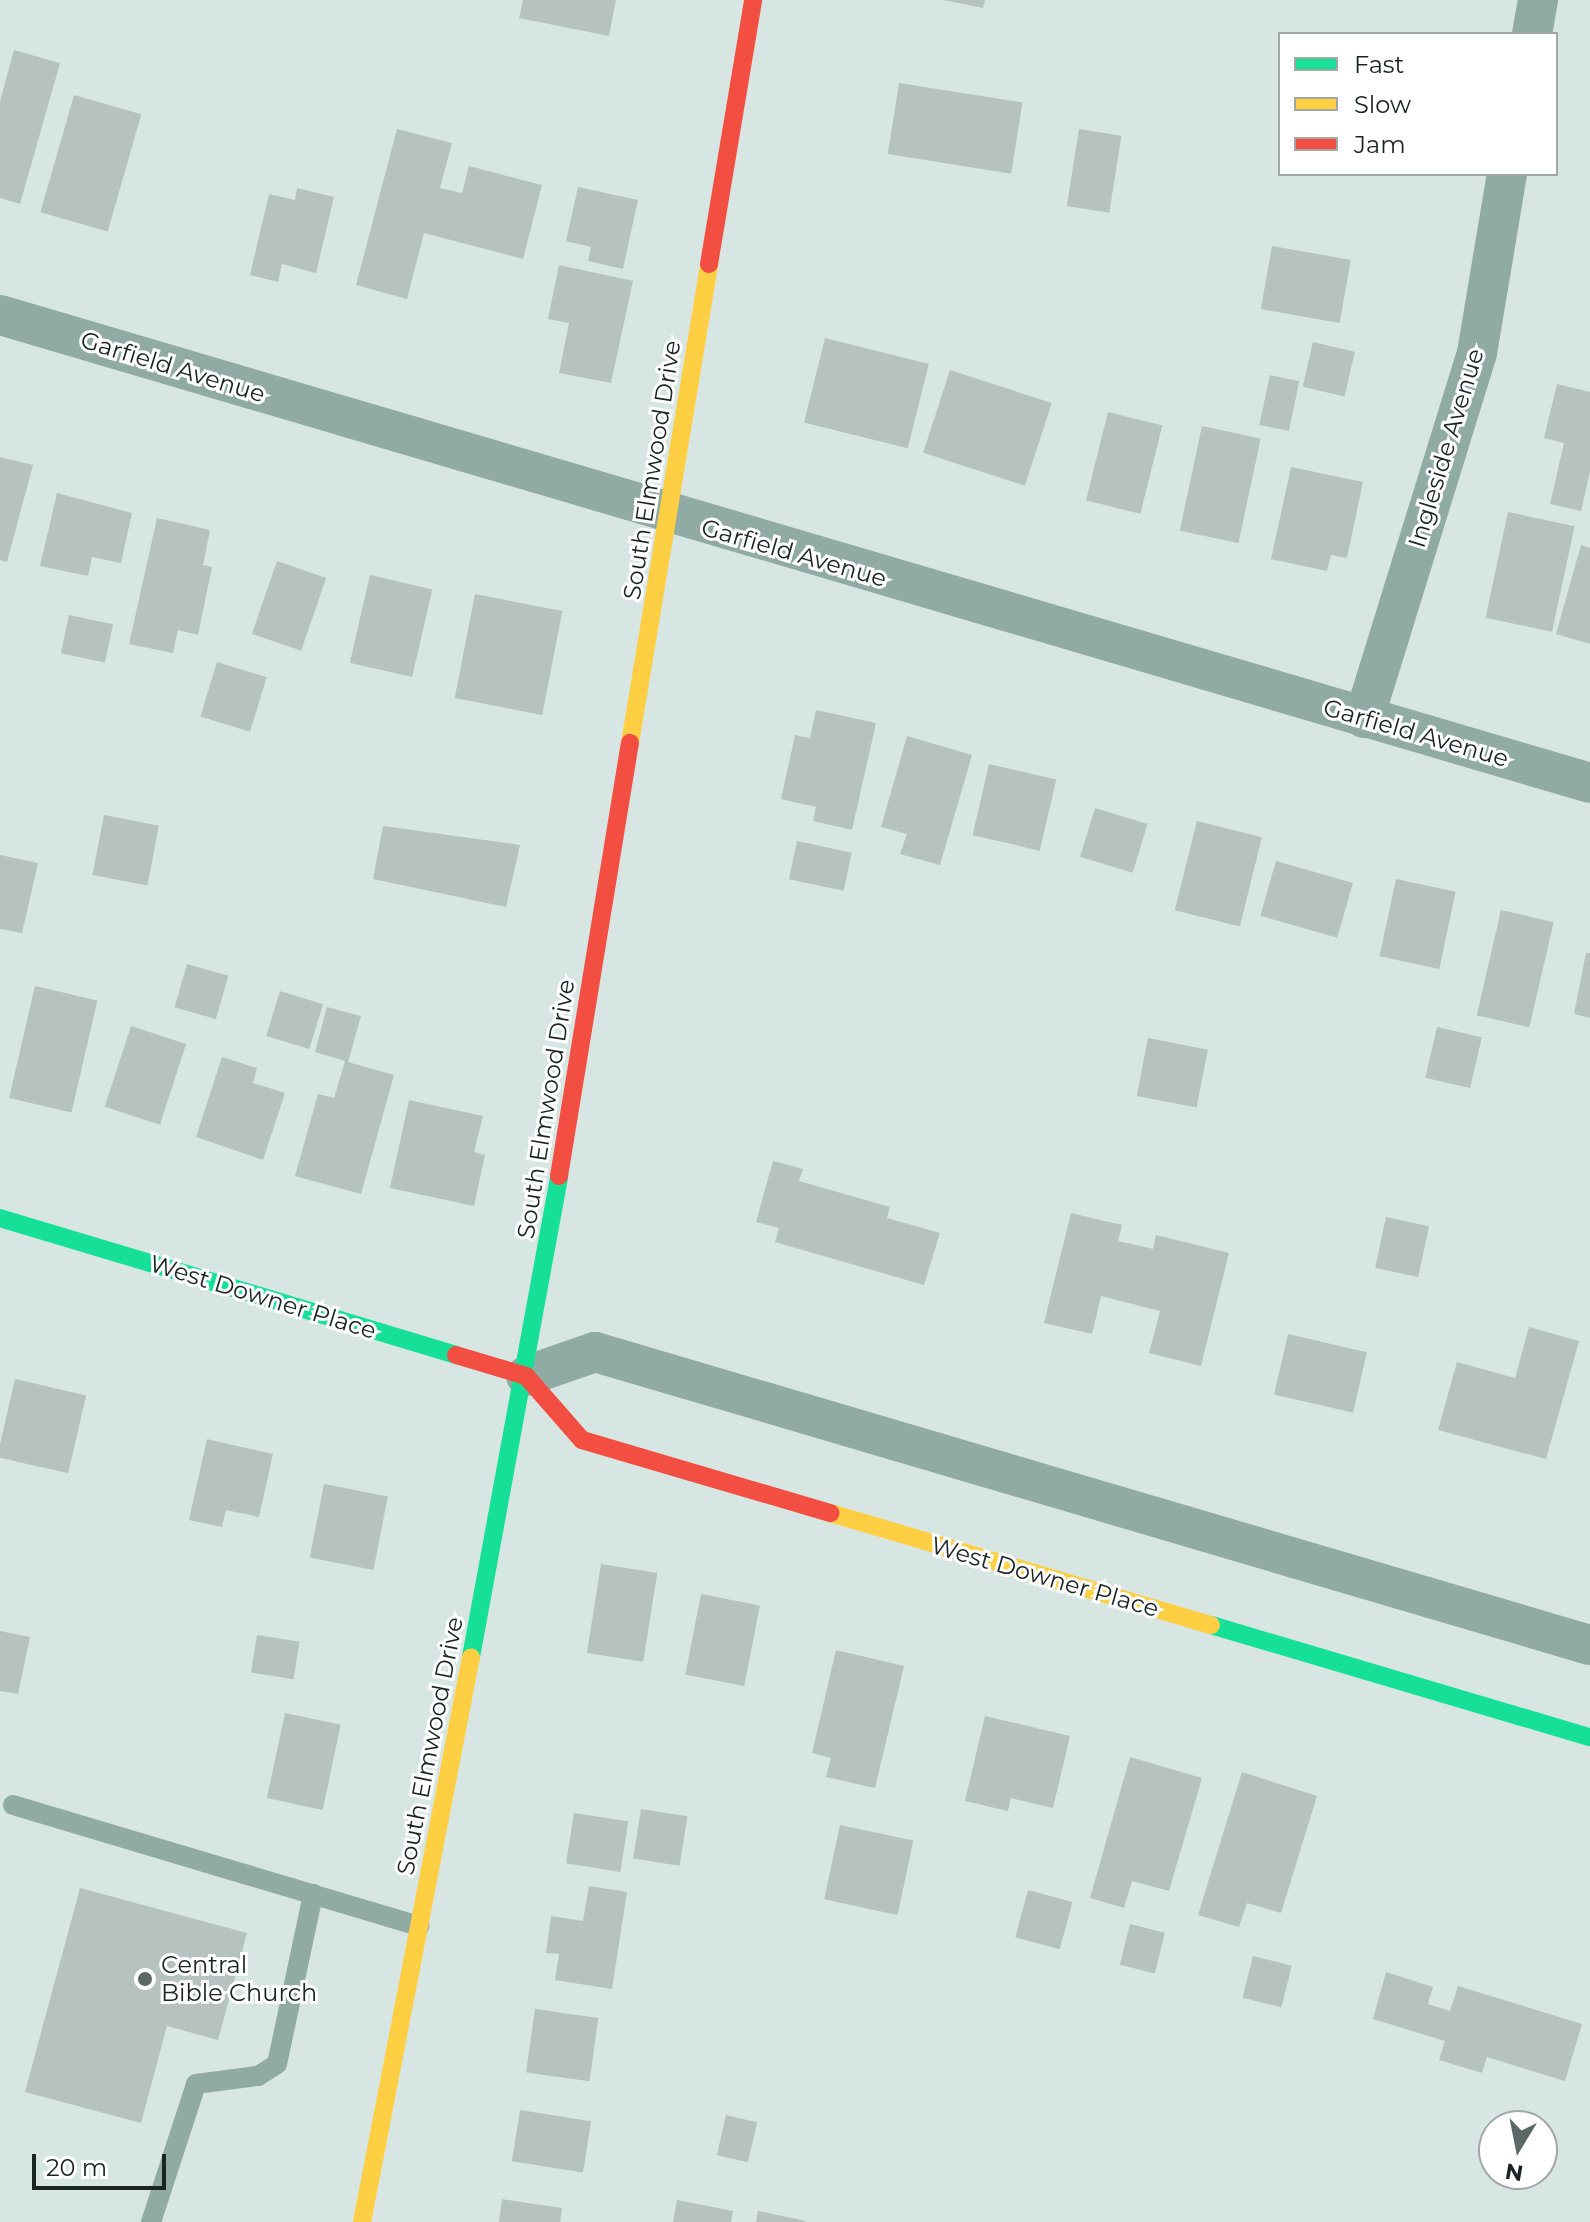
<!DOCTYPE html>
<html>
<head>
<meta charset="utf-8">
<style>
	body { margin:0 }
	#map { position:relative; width:1590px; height:2222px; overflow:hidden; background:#d7e6e2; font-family:Montserrat,sans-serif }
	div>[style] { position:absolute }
	.building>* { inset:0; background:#b6c2bf; transform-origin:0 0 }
	.lane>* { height:20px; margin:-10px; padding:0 10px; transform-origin:10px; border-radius:10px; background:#90aaa4 }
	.street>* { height:40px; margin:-20px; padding:0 20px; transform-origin:20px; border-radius:20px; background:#90aaa4 }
	.fast>* { height:18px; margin:-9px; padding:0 9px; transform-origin:9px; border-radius:9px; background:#16e098 }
	.slow>* { height:18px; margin:-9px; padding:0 9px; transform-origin:9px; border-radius:9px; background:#ffcf43 }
	.jam>* { height:18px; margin:-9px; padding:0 9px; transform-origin:9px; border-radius:9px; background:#f24e42 }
	.dots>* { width:22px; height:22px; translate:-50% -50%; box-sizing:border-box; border:4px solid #fff; border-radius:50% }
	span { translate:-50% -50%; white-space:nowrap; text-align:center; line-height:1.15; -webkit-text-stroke:6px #fff; paint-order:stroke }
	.street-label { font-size:24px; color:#1a2422 }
	.poi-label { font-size:24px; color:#1a2422 }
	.left { translate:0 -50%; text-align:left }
	.legend { position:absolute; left:1278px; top:32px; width:280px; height:144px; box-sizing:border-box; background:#fff; border:2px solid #a3a7a7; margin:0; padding:10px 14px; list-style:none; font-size:24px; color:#1a2422 }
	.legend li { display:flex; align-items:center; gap:16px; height:40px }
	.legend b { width:40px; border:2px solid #a3a7a7 }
	.north { position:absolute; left:1478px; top:2110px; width:80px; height:80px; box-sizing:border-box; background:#fff; border:2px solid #a3a7a7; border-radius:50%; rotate:190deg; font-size:22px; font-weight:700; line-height:32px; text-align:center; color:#1a2422 }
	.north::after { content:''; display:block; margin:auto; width:28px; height:36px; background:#5c6865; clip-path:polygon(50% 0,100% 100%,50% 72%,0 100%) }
	.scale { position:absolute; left:32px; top:2154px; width:134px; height:36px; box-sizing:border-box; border:4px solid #1a2422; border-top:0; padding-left:10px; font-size:24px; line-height:28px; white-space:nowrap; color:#1a2422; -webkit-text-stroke:6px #fff; paint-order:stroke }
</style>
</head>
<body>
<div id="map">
	<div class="building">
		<i style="clip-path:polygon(523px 0,616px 0,609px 36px,519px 18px)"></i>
		<i style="clip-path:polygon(943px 0,985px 0,983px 8px)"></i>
		<i style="clip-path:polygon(14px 50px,60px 63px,20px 204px,0 198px,0 101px)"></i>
		<i style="left:899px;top:83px;width:125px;height:72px;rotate:9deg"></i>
		<i style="left:74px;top:95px;width:70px;height:122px;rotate:16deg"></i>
		<i style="clip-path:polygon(397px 129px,452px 143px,440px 188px,462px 193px,469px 166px,542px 185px,523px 259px,424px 233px,407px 299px,356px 285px)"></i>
		<i style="left:1079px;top:129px;width:43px;height:78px;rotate:9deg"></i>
		<i style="clip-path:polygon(578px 187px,638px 200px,623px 269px,588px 261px,591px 247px,566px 241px)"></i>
		<i style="clip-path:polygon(297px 188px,334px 197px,316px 273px,282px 264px,278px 282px,250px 275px,269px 194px,295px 200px)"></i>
		<i style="left:1272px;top:246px;width:80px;height:64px;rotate:10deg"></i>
		<i style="clip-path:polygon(559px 265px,633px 281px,611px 383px,559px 373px,569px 323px,548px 319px)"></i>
		<i style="left:825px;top:338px;width:107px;height:87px;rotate:14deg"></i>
		<i style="left:1313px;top:342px;width:43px;height:46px;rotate:13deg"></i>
		<i style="left:950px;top:370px;width:107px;height:87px;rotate:18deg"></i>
		<i style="left:1270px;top:375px;width:30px;height:51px;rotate:12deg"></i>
		<i style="clip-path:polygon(1557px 384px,1590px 392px,1590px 472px,1581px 511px,1550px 504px,1564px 443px,1544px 438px)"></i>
		<i style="left:1108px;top:412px;width:56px;height:91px;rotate:14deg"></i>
		<i style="left:1202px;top:426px;width:60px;height:107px;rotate:12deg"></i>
		<i style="clip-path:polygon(0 457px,33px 465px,7px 562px,0 560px)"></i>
		<i style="clip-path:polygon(1291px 467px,1363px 482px,1347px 558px,1331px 555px,1327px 571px,1271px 559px)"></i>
		<i style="clip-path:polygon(57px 493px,132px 513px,121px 563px,92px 557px,88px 576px,40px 566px)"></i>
		<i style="left:1508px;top:512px;width:68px;height:108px;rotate:12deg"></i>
		<i style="clip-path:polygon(157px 518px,210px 530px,203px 565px,212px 567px,198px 635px,178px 630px,173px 653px,129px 644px)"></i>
		<i style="clip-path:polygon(1581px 545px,1590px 548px,1590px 644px,1556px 634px)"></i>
		<i style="left:277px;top:561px;width:52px;height:77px;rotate:19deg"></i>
		<i style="left:370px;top:575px;width:64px;height:90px;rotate:13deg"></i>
		<i style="left:475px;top:594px;width:89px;height:106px;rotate:11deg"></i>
		<i style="left:69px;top:615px;width:45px;height:39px;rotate:12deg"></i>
		<i style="left:217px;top:662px;width:52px;height:57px;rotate:17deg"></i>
		<i style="clip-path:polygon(816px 710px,876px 723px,852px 830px,813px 821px,816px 807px,781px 799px,795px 735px,810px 738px)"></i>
		<i style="clip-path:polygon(907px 736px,972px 755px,940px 865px,900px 854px,907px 834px,881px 827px)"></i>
		<i style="left:989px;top:764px;width:69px;height:73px;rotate:13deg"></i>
		<i style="left:1095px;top:808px;width:55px;height:51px;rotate:17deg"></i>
		<i style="left:104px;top:815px;width:56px;height:61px;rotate:11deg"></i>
		<i style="left:1197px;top:821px;width:67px;height:92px;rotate:14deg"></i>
		<i style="clip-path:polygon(383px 826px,520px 845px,506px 907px,373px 879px)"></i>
		<i style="left:797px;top:841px;width:56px;height:39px;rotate:12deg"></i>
		<i style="clip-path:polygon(0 855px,38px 863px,22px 933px,0 929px)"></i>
		<i style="left:1276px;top:861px;width:80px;height:57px;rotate:16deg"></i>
		<i style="left:1396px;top:879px;width:61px;height:79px;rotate:12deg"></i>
		<i style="left:1501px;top:910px;width:54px;height:108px;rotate:13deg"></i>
		<i style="clip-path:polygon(1586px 953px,1590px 953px,1590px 1018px,1574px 1014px)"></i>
		<i style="left:187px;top:964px;width:43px;height:45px;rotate:16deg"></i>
		<i style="left:35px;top:986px;width:64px;height:115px;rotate:13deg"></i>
		<i style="left:280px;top:991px;width:45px;height:47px;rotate:17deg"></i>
		<i style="clip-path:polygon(327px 1007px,361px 1016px,348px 1062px,394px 1075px,361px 1194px,295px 1176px,318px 1094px,334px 1098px,345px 1061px,315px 1052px)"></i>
		<i style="left:131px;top:1026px;width:58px;height:85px;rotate:18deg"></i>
		<i style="left:1437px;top:1027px;width:46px;height:52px;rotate:13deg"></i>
		<i style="left:1148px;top:1038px;width:61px;height:59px;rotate:11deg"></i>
		<i style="clip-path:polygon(222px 1057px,257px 1068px,253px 1083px,285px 1093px,263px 1160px,196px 1137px)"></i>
		<i style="clip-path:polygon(409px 1100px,483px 1116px,474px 1152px,485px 1155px,474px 1206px,390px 1188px)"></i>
		<i style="clip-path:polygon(773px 1161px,803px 1169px,799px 1181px,890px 1207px,887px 1218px,940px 1233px,924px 1285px,775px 1242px,779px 1228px,756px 1222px)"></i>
		<i style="clip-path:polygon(1071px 1213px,1122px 1225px,1118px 1241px,1153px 1249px,1156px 1235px,1229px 1253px,1201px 1366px,1149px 1353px,1160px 1311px,1101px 1296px,1092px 1334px,1044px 1323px)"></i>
		<i style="left:1386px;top:1217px;width:44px;height:52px;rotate:12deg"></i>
		<i style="clip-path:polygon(1529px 1327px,1579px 1341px,1546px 1459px,1438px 1430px,1457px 1362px,1515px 1378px)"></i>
		<i style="left:1288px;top:1334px;width:81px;height:62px;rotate:13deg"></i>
		<i style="left:15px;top:1379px;width:73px;height:80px;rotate:13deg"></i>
		<i style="clip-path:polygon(207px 1439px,273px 1454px,259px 1517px,226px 1510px,222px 1527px,189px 1520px)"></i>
		<i style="left:324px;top:1484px;width:65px;height:75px;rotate:11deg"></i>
		<i style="left:601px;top:1564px;width:57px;height:90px;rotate:9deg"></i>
		<i style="left:701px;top:1594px;width:60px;height:82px;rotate:11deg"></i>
		<i style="clip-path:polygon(0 1631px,30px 1637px,18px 1694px,0 1691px)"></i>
		<i style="left:257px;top:1635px;width:43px;height:38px;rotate:9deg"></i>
		<i style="clip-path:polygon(836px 1650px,904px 1666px,875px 1788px,826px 1777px,831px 1758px,812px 1753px)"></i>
		<i style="left:285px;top:1713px;width:57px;height:87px;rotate:12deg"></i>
		<i style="clip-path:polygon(985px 1716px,1070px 1736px,1053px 1808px,1011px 1798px,1008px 1811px,965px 1801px)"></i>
		<i style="clip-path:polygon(1130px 1757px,1202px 1778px,1169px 1891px,1132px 1881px,1124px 1908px,1090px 1898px)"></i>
		<i style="clip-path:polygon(1242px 1772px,1317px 1796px,1281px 1913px,1247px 1903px,1239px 1927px,1198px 1915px)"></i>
		<i style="left:641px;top:1809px;width:47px;height:50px;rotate:9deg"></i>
		<i style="left:574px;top:1813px;width:55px;height:51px;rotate:9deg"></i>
		<i style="left:840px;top:1825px;width:75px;height:76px;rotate:12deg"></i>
		<i style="clip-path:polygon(589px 1886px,627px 1892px,612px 1989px,555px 1980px,559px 1954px,546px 1953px,551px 1916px,583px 1921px)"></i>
		<i style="clip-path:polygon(80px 1888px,247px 1933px,218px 2040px,167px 2026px,141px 2123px,25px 2092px)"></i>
		<i style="left:1028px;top:1890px;width:46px;height:49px;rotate:15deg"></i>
		<i style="left:1130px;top:1924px;width:36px;height:42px;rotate:14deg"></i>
		<i style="left:1253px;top:1956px;width:40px;height:43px;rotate:14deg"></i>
		<i style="clip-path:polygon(1386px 1972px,1433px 1987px,1428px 2004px,1450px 2011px,1458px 1986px,1582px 2024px,1565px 2081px,1487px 2057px,1482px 2073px,1439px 2060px,1445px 2041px,1373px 2019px)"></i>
		<i style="left:535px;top:2009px;width:64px;height:64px;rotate:8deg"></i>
		<i style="left:520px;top:2110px;width:72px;height:52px;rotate:9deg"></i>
		<i style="left:726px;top:2115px;width:32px;height:41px;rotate:13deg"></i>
		<i style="clip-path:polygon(502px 2199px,562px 2208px,560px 2222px,499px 2222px)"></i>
		<i style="clip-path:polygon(677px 2200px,733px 2211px,731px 2222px,673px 2222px)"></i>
		<i style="clip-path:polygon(758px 2211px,806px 2221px,806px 2222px,756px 2222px)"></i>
	</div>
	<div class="lane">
		<i style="left:13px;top:1805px;width:424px;rotate:16.6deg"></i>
		<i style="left:151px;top:2222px;width:145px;rotate:-71.9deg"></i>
		<i style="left:196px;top:2084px;width:63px;rotate:-7.4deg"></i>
		<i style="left:258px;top:2076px;width:22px;rotate:-32deg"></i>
		<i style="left:277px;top:2064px;width:174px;rotate:-78deg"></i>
	</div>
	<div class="street">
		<i style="left:1532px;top:34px;width:35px;rotate:-80deg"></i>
		<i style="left:0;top:315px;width:1657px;rotate:16.4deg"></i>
		<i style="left:1364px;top:718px;width:382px;rotate:-72.8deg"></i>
		<i style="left:1477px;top:353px;width:181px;rotate:-80.5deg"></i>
		<i style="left:526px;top:1376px;width:73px;rotate:-19.2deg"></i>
		<i style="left:595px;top:1352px;width:1037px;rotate:16.41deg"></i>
	</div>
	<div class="fast">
		<i style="left:0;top:1218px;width:476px;rotate:16.7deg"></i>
		<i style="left:1211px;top:1625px;width:395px;rotate:16.5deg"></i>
		<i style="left:471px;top:1657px;width:489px;rotate:-79.6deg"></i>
	</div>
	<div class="slow">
		<i style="left:630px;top:743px;width:485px;rotate:-80.6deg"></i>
		<i style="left:830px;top:1513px;width:397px;rotate:16.4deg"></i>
		<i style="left:362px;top:2222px;width:575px;rotate:-79.08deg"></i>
	</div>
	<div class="jam">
		<i style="left:709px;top:264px;width:268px;rotate:-80.5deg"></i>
		<i style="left:559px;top:1176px;width:439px;rotate:-80.7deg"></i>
		<i style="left:456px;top:1355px;width:73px;rotate:16.7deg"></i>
		<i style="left:526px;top:1376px;width:85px;rotate:48.8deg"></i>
		<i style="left:582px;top:1440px;width:259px;rotate:16.4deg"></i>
	</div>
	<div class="dots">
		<i style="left:145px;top:1979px;background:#5c6865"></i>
	</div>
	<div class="street-label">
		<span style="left:173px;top:367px;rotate:17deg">Garfield Avenue</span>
		<span style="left:1446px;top:448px;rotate:-73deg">Ingleside Avenue</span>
		<span style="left:652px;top:470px;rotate:-81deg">South Elmwood Drive</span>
		<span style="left:794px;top:553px;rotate:16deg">Garfield Avenue</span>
		<span style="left:1416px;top:733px;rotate:16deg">Garfield Avenue</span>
		<span style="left:546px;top:1109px;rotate:-81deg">South Elmwood Drive</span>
		<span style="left:263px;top:1297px;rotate:17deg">West Downer Place</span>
		<span style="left:1045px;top:1577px;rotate:16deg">West Downer Place</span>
		<span style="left:430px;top:1746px;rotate:-79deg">South Elmwood Drive</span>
	</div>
	<div class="poi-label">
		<span class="left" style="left:161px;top:1979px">Central<br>Bible Church</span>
	</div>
	<ul class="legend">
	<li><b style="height:10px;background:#16e098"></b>Fast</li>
	<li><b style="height:10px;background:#ffcf43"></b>Slow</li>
	<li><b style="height:10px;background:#f24e42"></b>Jam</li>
	</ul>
	<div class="north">N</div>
	<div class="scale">20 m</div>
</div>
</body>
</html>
